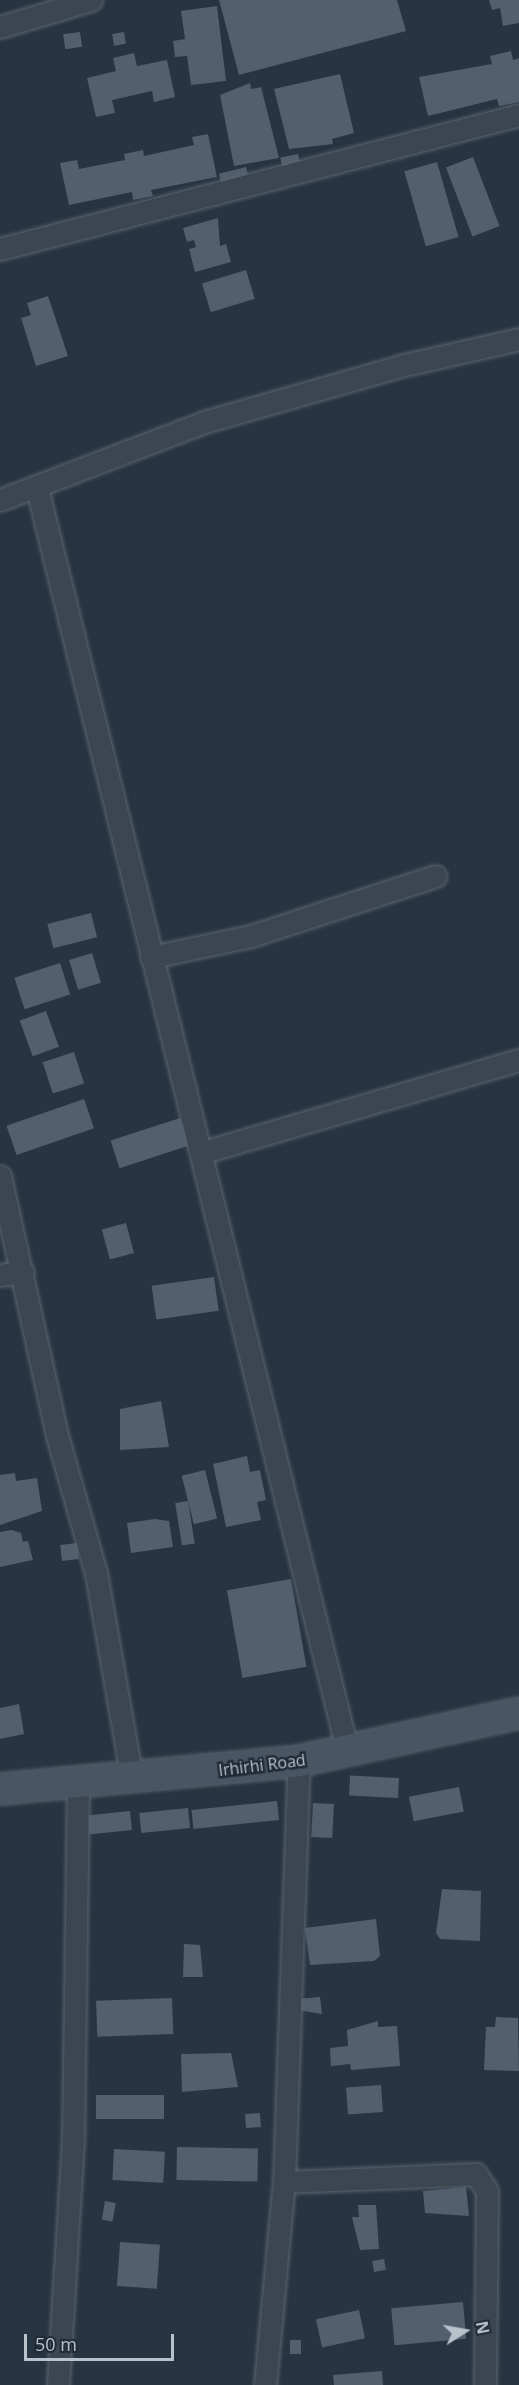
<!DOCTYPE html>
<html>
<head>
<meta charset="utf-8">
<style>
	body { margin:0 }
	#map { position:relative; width:519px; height:2385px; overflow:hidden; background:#273441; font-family:"Open Sans",sans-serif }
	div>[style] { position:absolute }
	.building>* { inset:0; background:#535f6e; transform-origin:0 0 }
	.roads { filter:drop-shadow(0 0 2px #5a646e) drop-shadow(0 0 2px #5a646e) }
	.street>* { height:21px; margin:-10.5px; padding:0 10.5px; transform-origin:10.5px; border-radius:10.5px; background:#3c4651 }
	.secondary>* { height:30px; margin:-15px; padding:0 15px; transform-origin:15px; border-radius:15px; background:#4a5564 }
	span { translate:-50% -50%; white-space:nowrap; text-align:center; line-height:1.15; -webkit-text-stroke:5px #202b36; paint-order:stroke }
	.street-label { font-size:16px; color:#b9c1cb }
	.north { position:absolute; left:435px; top:2301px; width:60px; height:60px; -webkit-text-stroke:4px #202b36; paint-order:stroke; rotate:79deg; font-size:16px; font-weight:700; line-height:24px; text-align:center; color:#b9c1cb }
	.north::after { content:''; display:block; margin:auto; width:21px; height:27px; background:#b9c1cb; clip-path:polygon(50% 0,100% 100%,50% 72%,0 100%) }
	.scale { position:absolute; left:24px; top:2334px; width:150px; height:27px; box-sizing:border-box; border:3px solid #b9c1cb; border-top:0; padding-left:8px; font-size:18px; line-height:21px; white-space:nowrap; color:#b9c1cb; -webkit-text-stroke:4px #202b36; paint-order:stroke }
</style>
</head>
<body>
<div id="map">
	<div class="building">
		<i style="clip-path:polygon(219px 0,397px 0,406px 31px,239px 75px)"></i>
		<i style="clip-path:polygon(489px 0,519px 0,519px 23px,503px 26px,500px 8px,492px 10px)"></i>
		<i style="clip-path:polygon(217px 6px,226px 81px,191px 85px,187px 56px,175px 57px,173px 41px,185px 39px,181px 11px)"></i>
		<i style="left:80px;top:32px;width:15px;height:17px;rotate:82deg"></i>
		<i style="left:124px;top:32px;width:12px;height:12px;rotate:81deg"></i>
		<i style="clip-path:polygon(511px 51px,513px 60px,519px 58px,519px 102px,499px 106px,497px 99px,428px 116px,419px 77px,492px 64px,490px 56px)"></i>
		<i style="clip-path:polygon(134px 53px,137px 66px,167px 60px,175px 97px,154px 102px,152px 91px,112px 100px,115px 113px,96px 117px,87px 78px,116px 71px,113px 58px)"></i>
		<i style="clip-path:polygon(340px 74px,354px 133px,332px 139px,333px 144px,289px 149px,274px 89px)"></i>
		<i style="clip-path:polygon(250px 83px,251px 89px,261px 87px,279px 158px,234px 166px,220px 95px)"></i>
		<i style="clip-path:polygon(208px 134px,217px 177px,151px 190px,153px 196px,133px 200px,132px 192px,69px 205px,60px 163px,77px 160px,79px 169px,125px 160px,124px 154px,143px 150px,144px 156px,194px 145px,192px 137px)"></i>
		<i style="left:298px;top:154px;width:10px;height:18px;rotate:79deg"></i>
		<i style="left:473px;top:157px;width:74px;height:29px;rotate:69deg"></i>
		<i style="left:437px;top:162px;width:78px;height:34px;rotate:74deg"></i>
		<i style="left:246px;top:167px;width:12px;height:28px;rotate:76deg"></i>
		<i style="clip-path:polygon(218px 218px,220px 246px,226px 244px,231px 262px,195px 272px,189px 249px,196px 247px,194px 240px,187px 242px,183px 228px)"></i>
		<i style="left:246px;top:270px;width:30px;height:46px;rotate:73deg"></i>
		<i style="clip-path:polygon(48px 296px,68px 356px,36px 366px,21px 318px,31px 315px,27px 303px)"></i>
		<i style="left:91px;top:913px;width:25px;height:45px;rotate:76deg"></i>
		<i style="left:92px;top:953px;width:31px;height:24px;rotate:73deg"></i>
		<i style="left:60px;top:963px;width:33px;height:48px;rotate:72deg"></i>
		<i style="left:46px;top:1011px;width:38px;height:28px;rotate:70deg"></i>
		<i style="left:74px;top:1052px;width:33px;height:33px;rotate:72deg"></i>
		<i style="left:84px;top:1099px;width:31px;height:82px;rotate:71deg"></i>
		<i style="left:180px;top:1118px;width:29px;height:73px;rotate:72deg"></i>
		<i style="left:126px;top:1223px;width:31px;height:25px;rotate:75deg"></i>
		<i style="left:214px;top:1277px;width:34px;height:63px;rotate:82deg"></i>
		<i style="clip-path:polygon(161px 1401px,169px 1447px,120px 1450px,120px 1409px)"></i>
		<i style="clip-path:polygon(247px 1456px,250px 1472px,260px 1470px,266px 1500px,257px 1502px,261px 1520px,226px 1527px,213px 1464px)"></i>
		<i style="left:205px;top:1470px;width:50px;height:24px;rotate:76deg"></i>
		<i style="clip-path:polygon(15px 1473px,16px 1481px,37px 1478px,42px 1511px,0 1525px,0 1475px)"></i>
		<i style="left:188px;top:1501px;width:43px;height:13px;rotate:81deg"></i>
		<i style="clip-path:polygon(155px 1519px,169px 1521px,173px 1547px,131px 1553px,127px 1523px)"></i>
		<i style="clip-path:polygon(12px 1530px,21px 1533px,23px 1542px,28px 1541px,33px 1560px,0 1567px,0 1532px)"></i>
		<i style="left:77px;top:1543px;width:16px;height:17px;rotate:83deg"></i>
		<i style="left:291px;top:1579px;width:89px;height:65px;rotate:80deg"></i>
		<i style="clip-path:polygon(19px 1704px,24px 1734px,0 1739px,0 1708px)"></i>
		<i style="left:399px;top:1778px;width:20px;height:49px;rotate:93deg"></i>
		<i style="left:459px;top:1787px;width:25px;height:51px;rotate:79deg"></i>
		<i style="left:277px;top:1801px;width:19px;height:86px;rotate:84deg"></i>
		<i style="left:313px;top:1803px;width:21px;height:34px;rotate:3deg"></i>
		<i style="left:188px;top:1808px;width:20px;height:49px;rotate:84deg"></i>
		<i style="left:130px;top:1811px;width:19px;height:43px;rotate:84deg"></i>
		<i style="clip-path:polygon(442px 1889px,481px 1891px,480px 1941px,440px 1939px,436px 1933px)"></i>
		<i style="clip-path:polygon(376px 1919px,380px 1956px,374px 1961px,310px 1965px,305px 1928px)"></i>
		<i style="clip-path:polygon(184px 1944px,200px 1945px,203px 1977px,183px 1977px)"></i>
		<i style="clip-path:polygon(320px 1997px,322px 2014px,297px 2010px,296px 1999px)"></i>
		<i style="left:172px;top:1998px;width:36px;height:76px;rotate:88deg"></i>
		<i style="clip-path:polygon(496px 2017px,518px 2018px,519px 2071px,484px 2070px,486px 2027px,495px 2027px)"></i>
		<i style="clip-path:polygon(378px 2021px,378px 2027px,397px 2026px,400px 2066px,351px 2070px,350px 2064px,331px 2066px,330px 2048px,348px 2046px,347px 2030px)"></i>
		<i style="clip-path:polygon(231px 2053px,238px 2087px,182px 2092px,181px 2054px)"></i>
		<i style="left:381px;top:2085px;width:27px;height:35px;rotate:86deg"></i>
		<i style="left:96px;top:2095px;width:68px;height:24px"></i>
		<i style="left:260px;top:2113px;width:14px;height:15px;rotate:86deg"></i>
		<i style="left:177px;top:2147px;width:81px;height:33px;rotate:1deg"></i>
		<i style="left:114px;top:2149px;width:51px;height:31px;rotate:3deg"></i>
		<i style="clip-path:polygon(466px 2187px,469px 2216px,425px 2213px,423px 2191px)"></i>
		<i style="left:105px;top:2201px;width:11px;height:19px;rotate:10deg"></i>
		<i style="clip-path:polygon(358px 2205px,376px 2205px,379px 2249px,360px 2250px,352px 2217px,359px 2217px)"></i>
		<i style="left:120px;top:2242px;width:40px;height:44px;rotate:4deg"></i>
		<i style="left:384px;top:2259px;width:11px;height:12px;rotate:80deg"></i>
		<i style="left:463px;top:2302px;width:37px;height:72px;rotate:85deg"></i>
		<i style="left:359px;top:2310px;width:29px;height:44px;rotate:78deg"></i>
		<i style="left:290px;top:2340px;width:11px;height:14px"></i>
		<i style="clip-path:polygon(382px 2371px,383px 2385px,334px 2385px,333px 2375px)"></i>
	</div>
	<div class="roads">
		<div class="street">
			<i style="left:0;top:27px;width:95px;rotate:-16.5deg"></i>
			<i style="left:0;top:249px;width:536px;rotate:-14.48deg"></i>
			<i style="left:37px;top:488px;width:1303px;rotate:76.19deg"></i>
			<i style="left:0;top:500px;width:218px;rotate:-20.9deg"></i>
			<i style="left:204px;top:422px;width:204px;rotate:-15.9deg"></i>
			<i style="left:400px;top:366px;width:122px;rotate:-12.8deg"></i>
			<i style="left:151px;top:957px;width:102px;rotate:-11.9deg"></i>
			<i style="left:251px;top:936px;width:194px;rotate:-18deg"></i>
			<i style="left:204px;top:1152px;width:328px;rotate:-16.3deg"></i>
			<i style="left:0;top:1176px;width:269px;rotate:77.6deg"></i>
			<i style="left:58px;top:1439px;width:139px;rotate:74.2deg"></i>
			<i style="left:96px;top:1573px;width:210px;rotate:80.1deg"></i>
			<i style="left:0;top:1275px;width:23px;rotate:-7deg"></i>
			<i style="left:284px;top:2182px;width:192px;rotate:-2.4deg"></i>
			<i style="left:476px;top:2174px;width:20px;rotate:57deg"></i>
			<i style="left:487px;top:2191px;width:194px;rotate:90.6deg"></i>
			<i style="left:58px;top:2385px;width:244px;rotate:-86.5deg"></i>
			<i style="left:73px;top:2141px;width:359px;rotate:-89.2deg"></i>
			<i style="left:265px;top:2385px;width:204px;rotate:-84.7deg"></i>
			<i style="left:284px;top:2182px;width:421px;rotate:-88deg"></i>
		</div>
		<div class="secondary">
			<i style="left:0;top:1789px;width:300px;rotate:-5.3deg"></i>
			<i style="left:299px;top:1761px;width:225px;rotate:-12.3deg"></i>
		</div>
	</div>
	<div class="street-label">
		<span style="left:262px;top:1765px;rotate:-7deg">Irhirhi Road</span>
	</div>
	<div class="north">N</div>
	<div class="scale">50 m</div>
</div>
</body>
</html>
